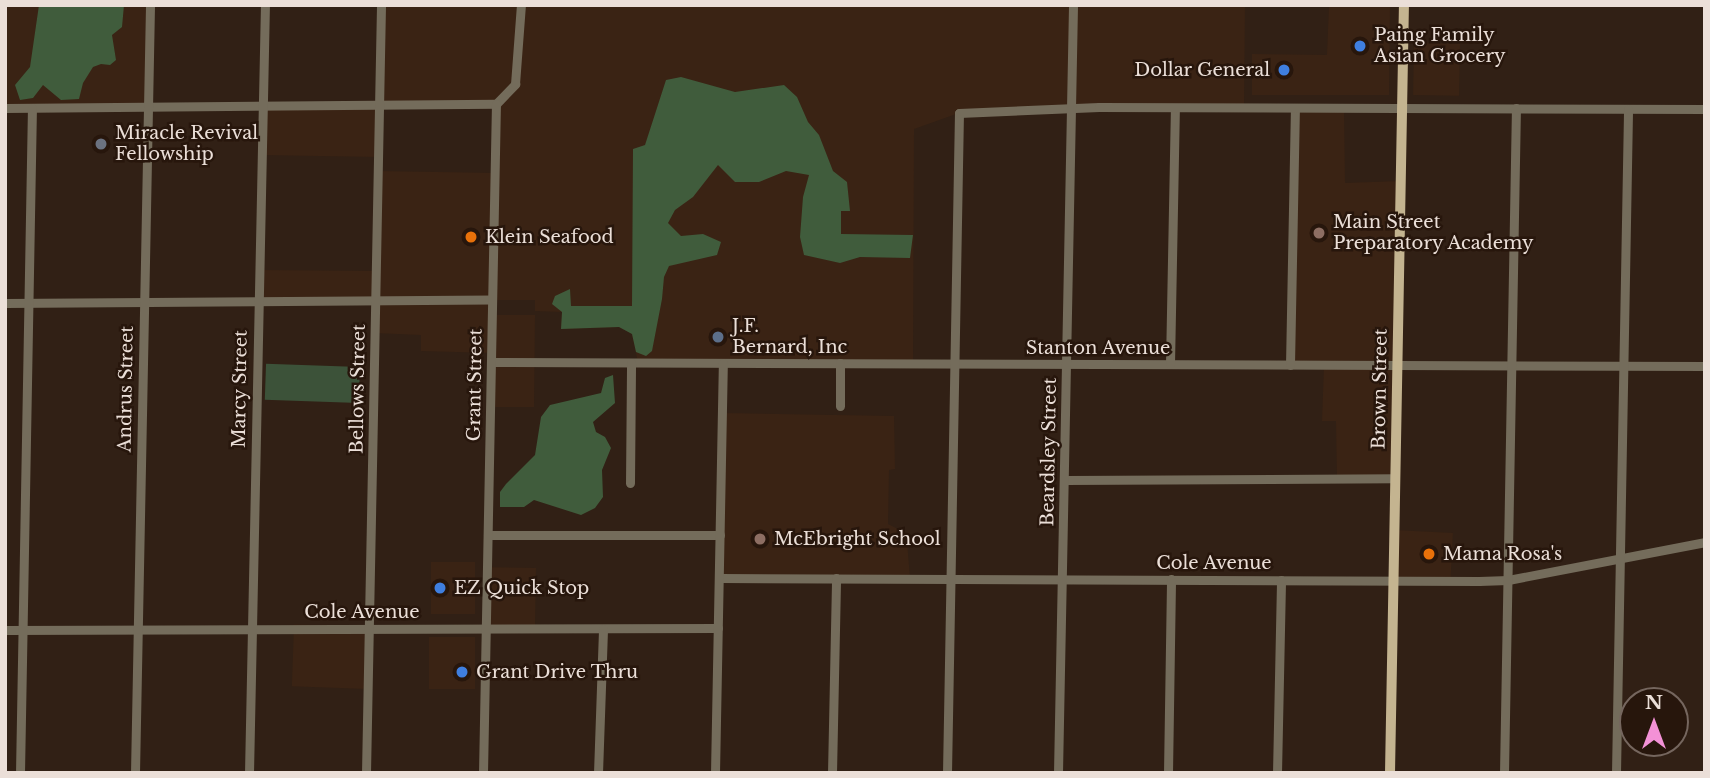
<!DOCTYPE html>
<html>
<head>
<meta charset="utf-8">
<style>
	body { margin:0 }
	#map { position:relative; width:1710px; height:778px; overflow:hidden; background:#312015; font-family:"Libre Baskerville",serif }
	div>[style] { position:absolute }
	.built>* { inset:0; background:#3a2314; transform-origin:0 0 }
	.green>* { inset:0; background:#3c5239; transform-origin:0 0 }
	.forest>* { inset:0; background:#405c3c }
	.minor>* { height:9px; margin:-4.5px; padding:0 4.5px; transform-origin:4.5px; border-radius:4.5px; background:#746c5b }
	.major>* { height:10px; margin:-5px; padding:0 5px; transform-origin:5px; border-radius:5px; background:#c4b490 }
	.dots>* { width:19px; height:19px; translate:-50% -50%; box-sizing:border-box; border:4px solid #27160c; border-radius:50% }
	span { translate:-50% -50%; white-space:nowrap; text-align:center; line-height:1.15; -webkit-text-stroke:5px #27160c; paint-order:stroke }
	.poi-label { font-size:18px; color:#ebdfd8 }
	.left { translate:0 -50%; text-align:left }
	.right { translate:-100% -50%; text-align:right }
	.street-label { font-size:18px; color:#ebdfd8 }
	.frame { position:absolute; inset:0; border:7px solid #ebdfd8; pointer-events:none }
	.north { position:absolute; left:1619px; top:687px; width:70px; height:70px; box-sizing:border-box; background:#27160c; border:2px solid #75665e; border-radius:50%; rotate:0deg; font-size:19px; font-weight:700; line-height:28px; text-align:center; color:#ebdfd8 }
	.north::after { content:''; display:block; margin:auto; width:24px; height:32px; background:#f391d6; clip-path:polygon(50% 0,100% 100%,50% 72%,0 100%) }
</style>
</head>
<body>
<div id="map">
	<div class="built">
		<i style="left:5px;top:5px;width:145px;height:103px"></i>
		<i style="clip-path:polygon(381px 5px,1245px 5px,1244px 108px,959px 113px,914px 129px,913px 364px,638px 363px,632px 334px,619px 327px,561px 329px,562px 312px,535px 311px,535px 300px,492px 300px,492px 315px,535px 315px,534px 407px,490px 407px,491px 353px,421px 351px,421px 335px,374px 333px,376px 302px,257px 302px,258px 270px,375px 271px,378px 171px,495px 173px,496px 105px,379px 106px,378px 157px,261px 155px,262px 108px,379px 105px)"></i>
		<i style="clip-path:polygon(1329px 5px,1390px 5px,1389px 95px,1252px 95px,1252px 54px,1327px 55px)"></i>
		<i style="left:1414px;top:43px;width:46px;height:52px;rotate:1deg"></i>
		<i style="clip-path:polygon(1295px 108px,1344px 108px,1345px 183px,1401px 181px,1395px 478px,1337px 479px,1336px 421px,1322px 421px,1324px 365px,1290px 365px)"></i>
		<i style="clip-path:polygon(722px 413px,894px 416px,895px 469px,889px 470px,888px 524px,902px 531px,907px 541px,910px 578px,720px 578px)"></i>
		<i style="left:1394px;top:530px;width:59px;height:51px;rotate:3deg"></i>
		<i style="left:431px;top:562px;width:44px;height:52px"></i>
		<i style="left:536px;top:568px;width:58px;height:49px;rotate:91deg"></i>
		<i style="left:369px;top:627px;width:62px;height:75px;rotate:92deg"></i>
		<i style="left:429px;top:637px;width:46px;height:52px"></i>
	</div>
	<div class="green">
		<i style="left:360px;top:367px;width:36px;height:94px;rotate:92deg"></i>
	</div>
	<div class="forest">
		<i style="clip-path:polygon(39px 5px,124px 5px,122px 27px,112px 35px,116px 60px,110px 65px,101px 64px,93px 67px,83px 83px,79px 99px,61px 100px,43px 85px,33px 98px,20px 100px,15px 85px,30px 67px)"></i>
		<i style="clip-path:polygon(681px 77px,735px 92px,784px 85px,797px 97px,808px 122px,819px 135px,833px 171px,847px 182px,850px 211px,841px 211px,841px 234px,913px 235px,910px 258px,860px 257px,840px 263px,804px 255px,800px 237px,803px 197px,809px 175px,786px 171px,759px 182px,735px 182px,718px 165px,693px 197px,675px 210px,668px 223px,681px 236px,703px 234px,721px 242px,717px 255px,669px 266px,664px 277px,662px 299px,652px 351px,646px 356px,636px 352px,632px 334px,619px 327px,561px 329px,562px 312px,552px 304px,555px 296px,570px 289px,571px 306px,632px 306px,633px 149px,645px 145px,666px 80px)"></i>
		<i style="clip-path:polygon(613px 375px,615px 403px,593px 422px,596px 432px,605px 437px,611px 448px,602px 470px,603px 497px,595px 508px,581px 515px,534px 500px,524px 507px,500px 507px,500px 492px,506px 484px,535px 455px,541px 417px,550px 405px,601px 393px,605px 378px)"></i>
	</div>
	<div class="minor">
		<i style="left:496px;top:104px;width:28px;rotate:-46deg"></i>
		<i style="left:515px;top:84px;width:79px;rotate:-85.7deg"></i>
		<i style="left:5px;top:108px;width:491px;rotate:-0.5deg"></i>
		<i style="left:5px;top:303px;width:487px;rotate:-0.4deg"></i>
		<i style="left:491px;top:362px;width:1214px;rotate:0.19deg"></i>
		<i style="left:1170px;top:364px;width:256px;rotate:-88.9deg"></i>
		<i style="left:1290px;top:365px;width:257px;rotate:-88.9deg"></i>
		<i style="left:840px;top:406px;width:43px;rotate:-90deg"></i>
		<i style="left:1065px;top:480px;width:330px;rotate:-0.3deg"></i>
		<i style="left:630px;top:483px;width:120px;rotate:-89.5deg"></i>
		<i style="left:488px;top:535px;width:232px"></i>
		<i style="left:720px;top:578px;width:759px;rotate:0.23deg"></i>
		<i style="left:1479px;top:581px;width:29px;rotate:-2deg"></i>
		<i style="left:1508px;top:580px;width:201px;rotate:-10.9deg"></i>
		<i style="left:5px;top:630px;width:713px;rotate:-0.16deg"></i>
		<i style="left:20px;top:773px;width:665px;rotate:-88.97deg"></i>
		<i style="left:135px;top:773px;width:768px;rotate:-88.88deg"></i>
		<i style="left:249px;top:773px;width:768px;rotate:-88.81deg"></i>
		<i style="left:366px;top:773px;width:768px;rotate:-88.88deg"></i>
		<i style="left:483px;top:773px;width:669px;rotate:-88.89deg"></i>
		<i style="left:598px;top:773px;width:144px;rotate:-88deg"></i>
		<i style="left:715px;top:773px;width:410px;rotate:-88.9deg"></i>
		<i style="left:832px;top:773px;width:195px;rotate:-88.8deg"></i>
		<i style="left:947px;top:773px;width:660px;rotate:-88.96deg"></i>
		<i style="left:959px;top:113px;width:140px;rotate:-2.5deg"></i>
		<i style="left:1099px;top:107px;width:606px;rotate:0.19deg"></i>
		<i style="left:1058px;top:773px;width:768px;rotate:-88.88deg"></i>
		<i style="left:1168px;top:773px;width:194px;rotate:-89.1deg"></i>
		<i style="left:1277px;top:773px;width:193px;rotate:-88.8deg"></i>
		<i style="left:1504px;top:773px;width:665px;rotate:-88.97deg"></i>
		<i style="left:1616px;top:773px;width:664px;rotate:-88.96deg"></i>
	</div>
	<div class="major">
		<i style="left:1390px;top:773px;width:768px;rotate:-88.96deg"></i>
	</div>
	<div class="dots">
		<i style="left:1360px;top:46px;background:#3f7fe0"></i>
		<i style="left:1284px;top:70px;background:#3f7fe0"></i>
		<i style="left:101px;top:144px;background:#6b7280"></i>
		<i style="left:1319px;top:233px;background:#8d6e63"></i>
		<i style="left:471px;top:237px;background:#e8710a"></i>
		<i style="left:718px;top:337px;background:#5c6f8a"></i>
		<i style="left:760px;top:539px;background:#8d6e63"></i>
		<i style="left:1429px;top:554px;background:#e8710a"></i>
		<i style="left:440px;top:588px;background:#3f7fe0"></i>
		<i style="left:462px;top:672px;background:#3f7fe0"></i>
	</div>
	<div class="poi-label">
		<span class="left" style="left:1374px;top:46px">Paing Family<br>Asian Grocery</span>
		<span class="right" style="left:1270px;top:70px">Dollar General</span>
		<span class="left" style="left:115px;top:144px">Miracle Revival<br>Fellowship</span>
		<span class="left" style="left:1333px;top:233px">Main Street<br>Preparatory Academy</span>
		<span class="left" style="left:485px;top:237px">Klein Seafood</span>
		<span class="left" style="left:732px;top:337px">J.F.<br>Bernard, Inc</span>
		<span class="left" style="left:774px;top:539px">McEbright School</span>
		<span class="left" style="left:1443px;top:554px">Mama Rosa's</span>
		<span class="left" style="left:454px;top:588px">EZ Quick Stop</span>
		<span class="left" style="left:476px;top:672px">Grant Drive Thru</span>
	</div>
	<div class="street-label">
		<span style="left:1098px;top:348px">Stanton Avenue</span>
		<span style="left:475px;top:385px;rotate:-89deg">Grant Street</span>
		<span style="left:126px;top:389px;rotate:-89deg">Andrus Street</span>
		<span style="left:240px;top:389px;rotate:-89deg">Marcy Street</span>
		<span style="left:358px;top:389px;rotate:-89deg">Bellows Street</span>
		<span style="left:1380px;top:389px;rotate:-89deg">Brown Street</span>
		<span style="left:1049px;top:452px;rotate:-89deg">Beardsley Street</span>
		<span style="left:1214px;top:563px">Cole Avenue</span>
		<span style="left:362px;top:612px">Cole Avenue</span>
	</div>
	<div class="frame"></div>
	<div class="north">N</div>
</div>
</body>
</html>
